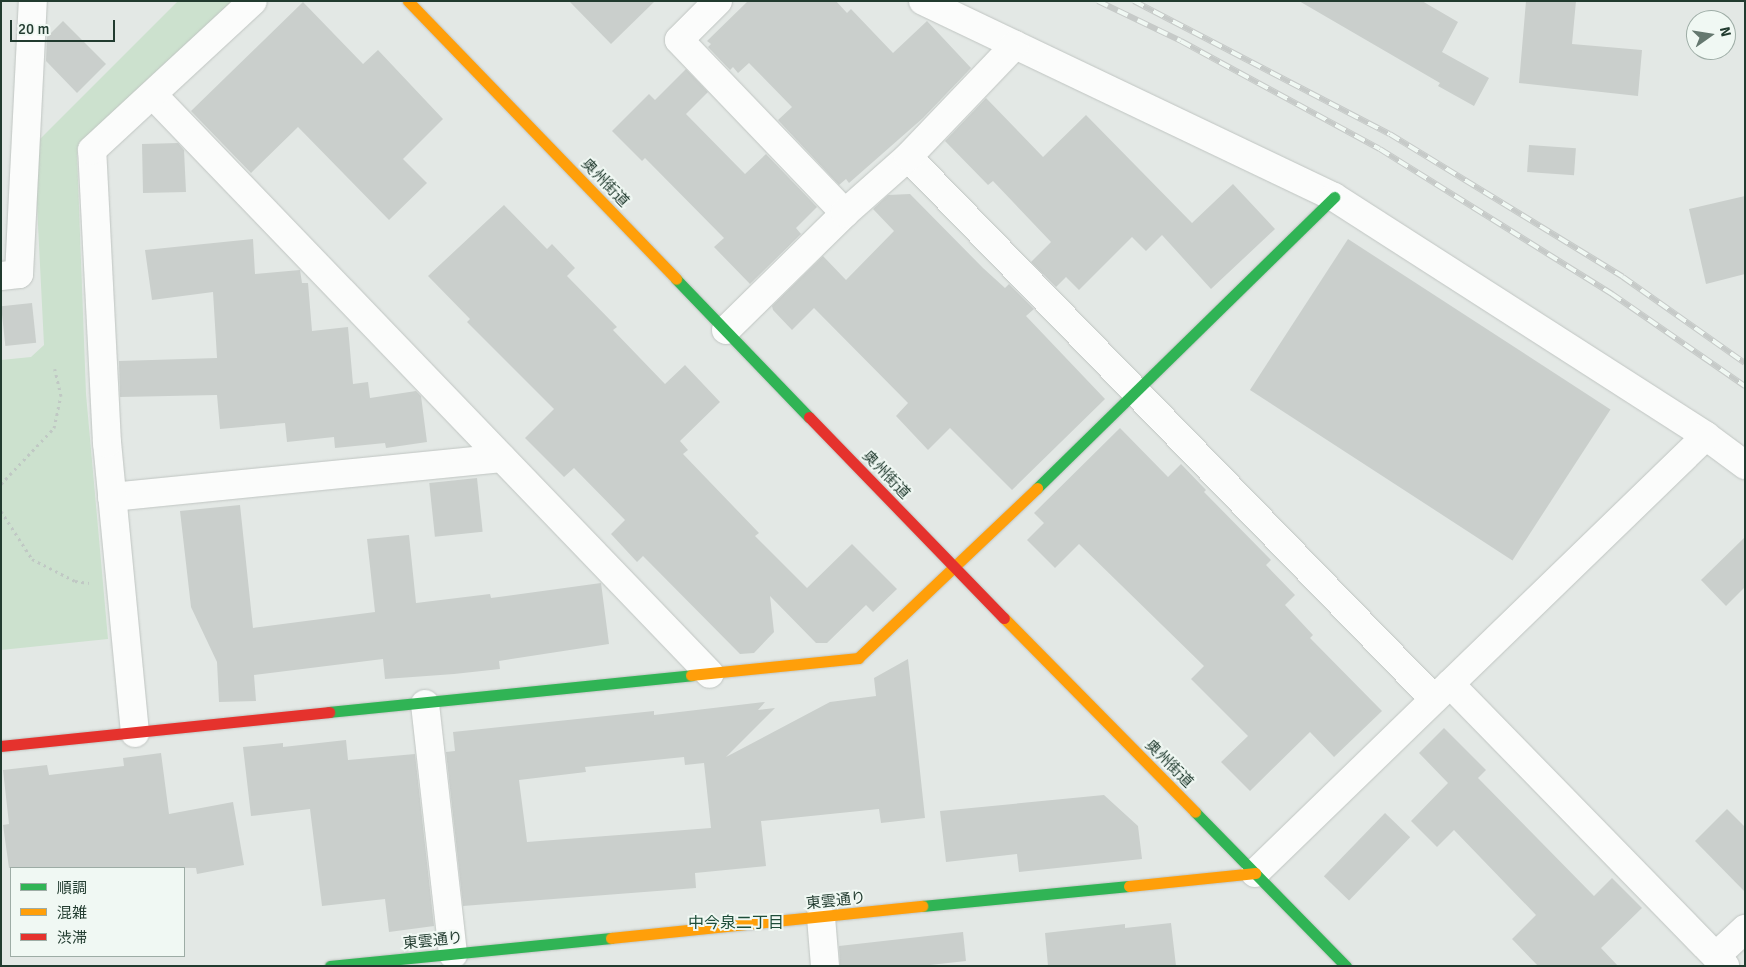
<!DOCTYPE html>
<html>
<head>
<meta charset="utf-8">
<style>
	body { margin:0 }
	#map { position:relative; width:1746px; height:967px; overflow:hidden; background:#e3e8e5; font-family:Signika,"Noto Sans JP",sans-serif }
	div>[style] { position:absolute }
	.green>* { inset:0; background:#cce1ce }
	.building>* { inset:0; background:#cacfcc; transform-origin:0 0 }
	.path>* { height:3px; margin-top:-1.5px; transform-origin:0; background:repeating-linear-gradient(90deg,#c0c8c4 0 2.5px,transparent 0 6.5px) }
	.roads { filter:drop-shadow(0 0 1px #c0c5c2) drop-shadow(0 0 1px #c0c5c2) }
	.street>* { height:28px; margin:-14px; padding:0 14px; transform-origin:14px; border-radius:14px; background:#fbfcfb }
	.fast>* { height:11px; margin:-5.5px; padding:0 5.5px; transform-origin:5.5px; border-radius:5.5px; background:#30b455 }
	.slow>* { height:11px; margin:-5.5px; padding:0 5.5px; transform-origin:5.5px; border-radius:5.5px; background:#ff9f0a }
	.jam>* { height:11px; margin:-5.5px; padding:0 5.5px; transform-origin:5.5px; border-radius:5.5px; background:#e5322d }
	.rail>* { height:5.5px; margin-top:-2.75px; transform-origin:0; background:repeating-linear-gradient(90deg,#f0f8f3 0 11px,#c6cac8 0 22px); box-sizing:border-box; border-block:1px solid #c6cac8 }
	span { translate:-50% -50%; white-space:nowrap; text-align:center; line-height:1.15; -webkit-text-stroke:4px #f0f8f3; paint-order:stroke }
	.street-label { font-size:15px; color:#213b2f }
	.neighbourhood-label { font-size:16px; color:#1d4d39 }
	.frame { position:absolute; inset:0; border:2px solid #213b2f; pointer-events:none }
	.legend { position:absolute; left:10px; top:867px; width:175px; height:90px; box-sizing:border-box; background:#f0f8f3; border:1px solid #9daca5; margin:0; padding:6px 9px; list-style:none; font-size:15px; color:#213b2f }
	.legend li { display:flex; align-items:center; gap:10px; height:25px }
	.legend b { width:25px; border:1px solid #9daca5 }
	.north { position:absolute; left:1686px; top:10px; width:50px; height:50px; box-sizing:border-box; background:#f0f8f3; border:1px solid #9daca5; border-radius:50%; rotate:77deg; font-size:14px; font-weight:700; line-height:20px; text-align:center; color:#213b2f }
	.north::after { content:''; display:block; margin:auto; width:18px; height:22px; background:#65786f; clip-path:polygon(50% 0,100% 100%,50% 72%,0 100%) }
	.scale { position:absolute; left:10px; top:20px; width:105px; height:22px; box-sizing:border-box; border:2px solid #213b2f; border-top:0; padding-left:6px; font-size:15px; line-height:18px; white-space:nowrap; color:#213b2f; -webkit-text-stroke:4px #f0f8f3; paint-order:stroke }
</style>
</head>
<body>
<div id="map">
	<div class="green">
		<i style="clip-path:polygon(178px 1px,235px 1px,77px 154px,86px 394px,108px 639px,1px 650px,1px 360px,31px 357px,44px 345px,34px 145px)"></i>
	</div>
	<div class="building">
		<i style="clip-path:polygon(569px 1px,655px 1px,611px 44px)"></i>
		<i style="clip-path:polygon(748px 1px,836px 1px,847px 13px,851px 9px,893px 53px,927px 21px,971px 68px,923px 118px,849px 183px,846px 179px,839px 185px,778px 120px,792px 107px,749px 63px,738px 73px,733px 67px,730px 70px,708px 47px,711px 44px,707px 41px)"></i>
		<i style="clip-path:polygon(1299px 1px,1422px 1px,1458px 22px,1442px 52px,1489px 78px,1474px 106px,1438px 86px,1440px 83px)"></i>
		<i style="clip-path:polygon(1526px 1px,1576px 1px,1572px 44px,1642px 50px,1638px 96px,1519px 83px)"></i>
		<i style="clip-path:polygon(303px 2px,363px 64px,378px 50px,443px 119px,403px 159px,427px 183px,389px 220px,298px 127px,251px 173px,191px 111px)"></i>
		<i style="clip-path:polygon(63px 21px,106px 64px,77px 93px,46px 61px,47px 37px)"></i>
		<i style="clip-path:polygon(686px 69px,708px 92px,686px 114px,745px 174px,766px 154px,817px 207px,796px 228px,801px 234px,750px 284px,714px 247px,724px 238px,645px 158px,642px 161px,612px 131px,649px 94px,655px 100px)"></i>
		<i style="clip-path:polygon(986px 98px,1043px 157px,1086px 115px,1192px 223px,1233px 184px,1275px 229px,1211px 289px,1162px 235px,1146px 251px,1132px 237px,1079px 290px,1066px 277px,1056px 287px,1031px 262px,1051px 242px,993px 181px,988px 185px,945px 141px)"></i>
		<i style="clip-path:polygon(178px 143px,184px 150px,186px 192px,143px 193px,142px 144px)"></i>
		<i style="left:1529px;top:145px;width:47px;height:27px;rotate:4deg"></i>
		<i style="clip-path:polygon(910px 194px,983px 268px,1005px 288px,1009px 284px,1034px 309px,1026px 316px,1105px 399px,1012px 490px,950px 428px,928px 450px,896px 416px,908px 403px,814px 308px,792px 330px,773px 310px,772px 306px,823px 256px,846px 280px,894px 231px,873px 209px,888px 195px)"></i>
		<i style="clip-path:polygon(1745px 196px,1745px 274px,1706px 284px,1689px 209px)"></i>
		<i style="clip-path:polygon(504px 205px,547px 249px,552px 244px,575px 268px,567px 276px,617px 327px,613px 330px,665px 384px,685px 365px,720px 402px,680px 441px,688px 450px,683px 454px,759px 533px,755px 536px,807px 588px,852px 544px,897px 589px,873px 612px,866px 605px,827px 643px,816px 643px,770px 596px,774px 632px,754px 653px,740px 654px,643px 556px,637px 562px,611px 534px,625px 520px,574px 468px,564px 477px,525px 438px,554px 409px,467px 322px,470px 319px,428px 276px)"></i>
		<i style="clip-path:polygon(253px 239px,255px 274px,300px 270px,302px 283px,308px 283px,312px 331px,348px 327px,353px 384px,368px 382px,370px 398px,416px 391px,421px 396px,427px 442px,386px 448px,385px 443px,335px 448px,334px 437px,287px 442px,285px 423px,220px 429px,217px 395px,120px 397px,119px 361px,217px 358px,213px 292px,152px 300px,145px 250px)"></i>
		<i style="left:1348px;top:239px;width:313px;height:180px;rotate:33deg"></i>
		<i style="left:32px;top:303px;width:40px;height:31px;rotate:84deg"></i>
		<i style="clip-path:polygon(1120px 428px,1168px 477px,1181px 464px,1206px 490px,1204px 492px,1271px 560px,1266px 565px,1295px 595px,1285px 605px,1313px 635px,1310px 638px,1382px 711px,1334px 757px,1310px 732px,1250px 791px,1221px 762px,1248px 736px,1191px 679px,1204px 666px,1079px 544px,1055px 568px,1027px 540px,1044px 523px,1034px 513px)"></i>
		<i style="left:477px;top:478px;width:54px;height:48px;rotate:84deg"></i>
		<i style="clip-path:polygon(240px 505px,253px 628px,375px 612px,367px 539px,409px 535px,416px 603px,490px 594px,491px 598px,601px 583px,609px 644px,499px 661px,500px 669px,454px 674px,385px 679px,383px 659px,254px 675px,256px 701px,219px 702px,217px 662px,191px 607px,180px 511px)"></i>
		<i style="clip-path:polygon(1745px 537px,1745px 587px,1726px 606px,1701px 580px)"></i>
		<i style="clip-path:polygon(evenodd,908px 659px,925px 818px,881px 823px,879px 809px,761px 821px,766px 866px,695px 873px,696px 888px,463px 906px,446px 752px,455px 751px,453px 732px,654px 711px,654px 715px,765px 702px,758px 710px,775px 708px,726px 757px,830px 702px,876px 696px,874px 678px,908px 659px,684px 757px,685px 765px,704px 763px,711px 828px,527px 842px,519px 780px,586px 772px,585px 767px,684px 757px)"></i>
		<i style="clip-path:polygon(1444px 728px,1486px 770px,1478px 778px,1594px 896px,1612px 878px,1642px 908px,1601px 948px,1618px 966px,1538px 966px,1512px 939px,1536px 915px,1454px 830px,1437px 847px,1411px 821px,1448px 783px,1419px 753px)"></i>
		<i style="clip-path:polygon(346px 740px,348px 760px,415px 754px,434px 926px,389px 932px,385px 899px,322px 906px,310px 809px,251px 816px,243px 747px,283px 743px,283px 747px)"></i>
		<i style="clip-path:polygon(161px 753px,169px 814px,233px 802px,244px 865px,197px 874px,196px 868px,9px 868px,3px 825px,9px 824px,3px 770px,47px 765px,49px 775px,124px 766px,123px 758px)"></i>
		<i style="clip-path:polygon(1104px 795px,1138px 826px,1142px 859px,1019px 872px,1017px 854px,946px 862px,940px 811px)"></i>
		<i style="clip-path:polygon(1727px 809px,1745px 827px,1745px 892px,1695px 841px)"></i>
		<i style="left:1385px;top:813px;width:35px;height:88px;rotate:44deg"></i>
		<i style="clip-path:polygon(1171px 923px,1176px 966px,1048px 966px,1045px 933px,1125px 924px,1125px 928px)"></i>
		<i style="clip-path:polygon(963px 932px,966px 961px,921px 966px,840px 966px,839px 946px)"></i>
	</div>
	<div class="path">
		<i style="left:1px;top:484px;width:77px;rotate:-46.6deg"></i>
		<i style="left:54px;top:428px;width:33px;rotate:-78deg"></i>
		<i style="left:61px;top:396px;width:28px;rotate:-103deg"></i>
		<i style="left:1px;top:511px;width:57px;rotate:57.1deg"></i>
		<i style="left:32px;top:559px;width:48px;rotate:27.1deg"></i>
		<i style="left:75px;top:581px;width:14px;rotate:8deg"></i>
	</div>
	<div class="roads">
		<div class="street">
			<i style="left:718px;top:1px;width:55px;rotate:135deg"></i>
			<i style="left:679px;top:40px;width:240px;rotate:46.2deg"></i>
			<i style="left:923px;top:1px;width:455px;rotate:25.5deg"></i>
			<i style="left:1334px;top:197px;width:442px;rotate:32.7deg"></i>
			<i style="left:1706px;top:436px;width:49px;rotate:36.6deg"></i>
			<i style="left:153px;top:95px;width:803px;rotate:46.11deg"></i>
			<i style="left:908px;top:157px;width:755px;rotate:45.86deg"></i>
			<i style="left:1px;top:276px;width:18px;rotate:-6deg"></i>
			<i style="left:19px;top:274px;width:273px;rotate:-87.1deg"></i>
			<i style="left:726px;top:330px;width:167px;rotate:-44.5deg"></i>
			<i style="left:845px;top:213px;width:84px;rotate:-41.6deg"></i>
			<i style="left:908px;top:157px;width:155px;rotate:-46.3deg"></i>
			<i style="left:112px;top:497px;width:392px;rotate:-5.7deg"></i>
			<i style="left:1450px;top:684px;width:394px;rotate:45.7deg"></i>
			<i style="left:425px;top:704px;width:252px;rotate:83.6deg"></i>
			<i style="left:135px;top:733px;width:291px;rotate:-95.5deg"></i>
			<i style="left:107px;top:443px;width:293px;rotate:-92.9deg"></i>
			<i style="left:92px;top:150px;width:219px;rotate:-42.8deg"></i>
			<i style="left:1255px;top:873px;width:628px;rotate:-44.1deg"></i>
			<i style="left:821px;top:917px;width:49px;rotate:85.3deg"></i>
			<i style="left:1716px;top:956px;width:40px;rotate:-43deg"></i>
		</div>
		<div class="fast">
			<i style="left:676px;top:279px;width:192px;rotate:46.1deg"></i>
			<i style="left:1037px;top:488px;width:416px;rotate:-44.4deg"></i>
			<i style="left:329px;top:712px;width:364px;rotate:-5.8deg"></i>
			<i style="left:1195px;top:812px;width:216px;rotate:45.6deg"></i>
			<i style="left:922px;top:906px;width:208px;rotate:-5.5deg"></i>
			<i style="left:330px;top:966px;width:282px;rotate:-5.7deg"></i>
		</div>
		<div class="slow">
			<i style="left:408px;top:1px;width:386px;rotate:46deg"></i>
			<i style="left:1004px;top:618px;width:272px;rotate:45.4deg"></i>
			<i style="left:691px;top:675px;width:168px;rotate:-5.8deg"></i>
			<i style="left:858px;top:658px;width:247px;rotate:-43.5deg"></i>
			<i style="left:1129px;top:886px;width:127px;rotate:-5.9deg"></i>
			<i style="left:611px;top:938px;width:313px;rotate:-5.9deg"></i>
		</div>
		<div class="jam">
			<i style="left:809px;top:417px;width:280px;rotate:45.9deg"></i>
			<i style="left:1px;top:746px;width:330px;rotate:-5.9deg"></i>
		</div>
	</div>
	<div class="rail">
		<i style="left:1098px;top:1px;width:92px;rotate:25.7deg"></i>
		<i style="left:1181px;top:41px;width:226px;rotate:28.5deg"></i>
		<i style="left:1380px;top:149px;width:274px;rotate:32deg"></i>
		<i style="left:1612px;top:294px;width:162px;rotate:34.7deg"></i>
		<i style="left:1134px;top:1px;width:288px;rotate:27.5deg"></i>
		<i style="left:1390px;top:134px;width:273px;rotate:31.5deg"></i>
		<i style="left:1623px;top:277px;width:149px;rotate:35.2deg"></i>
	</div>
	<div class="street-label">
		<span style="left:605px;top:183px;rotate:46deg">奥州街道</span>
		<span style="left:886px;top:475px;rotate:46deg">奥州街道</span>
		<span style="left:1169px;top:764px;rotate:45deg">奥州街道</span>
		<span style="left:836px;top:901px;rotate:-6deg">東雲通り</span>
		<span style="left:433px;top:941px;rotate:-6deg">東雲通り</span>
	</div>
	<div class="neighbourhood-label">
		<span style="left:736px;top:923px">中今泉二丁目</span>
	</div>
	<div class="frame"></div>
	<ul class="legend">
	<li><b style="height:6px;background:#30b455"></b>順調</li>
	<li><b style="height:6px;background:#ff9f0a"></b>混雑</li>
	<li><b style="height:6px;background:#e5322d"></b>渋滞</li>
	</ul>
	<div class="north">N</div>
	<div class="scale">20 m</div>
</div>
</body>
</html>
